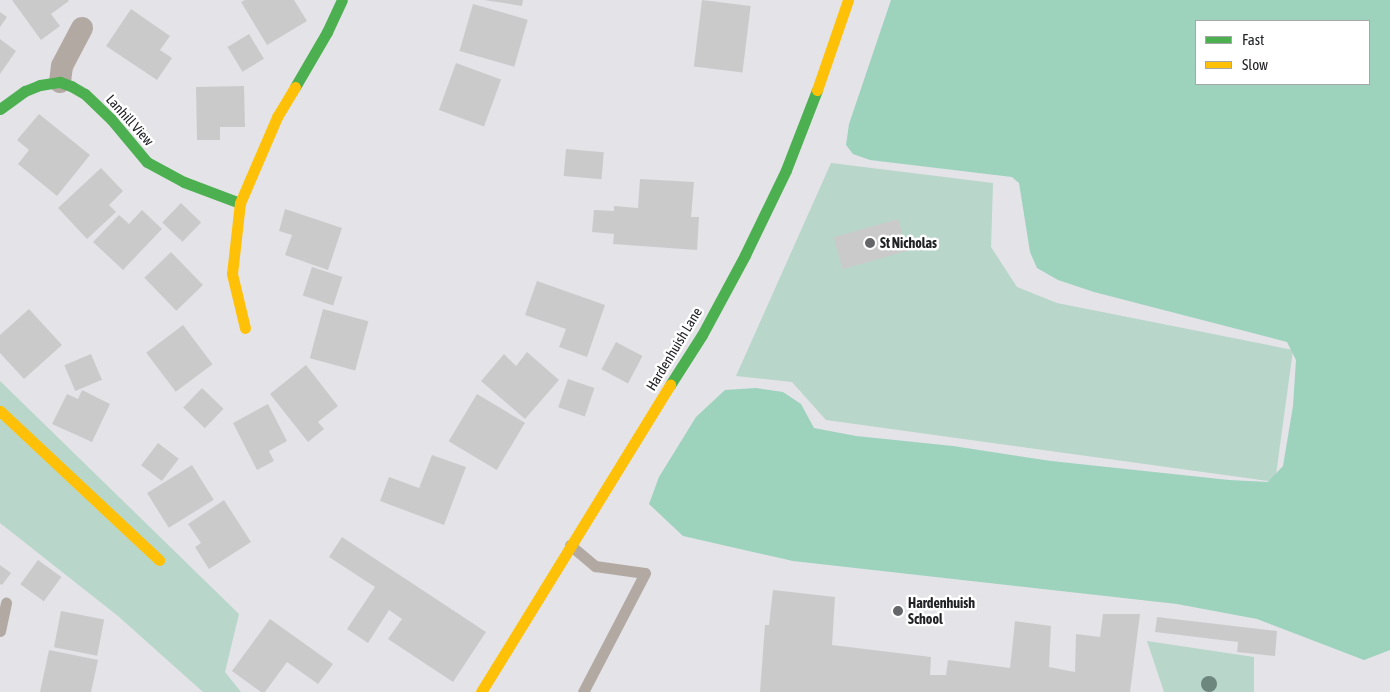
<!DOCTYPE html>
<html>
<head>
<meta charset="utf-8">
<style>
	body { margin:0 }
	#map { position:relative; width:1390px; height:692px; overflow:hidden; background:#e3e3e8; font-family:"Asap Condensed",sans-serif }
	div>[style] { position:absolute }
	.green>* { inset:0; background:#b8d6c9 }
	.forest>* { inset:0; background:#9dd2bd }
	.building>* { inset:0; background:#cbcacb; transform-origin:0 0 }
	.lane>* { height:11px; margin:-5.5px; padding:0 5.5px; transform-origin:5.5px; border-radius:5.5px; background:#b3a9a3 }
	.street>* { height:22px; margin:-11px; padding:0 11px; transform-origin:11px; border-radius:11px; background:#b3a9a3 }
	.fast>* { height:11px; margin:-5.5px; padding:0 5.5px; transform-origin:5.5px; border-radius:5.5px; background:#4caf50 }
	.slow>* { height:11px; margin:-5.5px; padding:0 5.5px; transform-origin:5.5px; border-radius:5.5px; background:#ffc107 }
	.trees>* { width:16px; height:16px; margin:-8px; border-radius:50%; background:#6d867e }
	.dots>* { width:14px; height:14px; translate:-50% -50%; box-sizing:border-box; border:2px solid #fff; border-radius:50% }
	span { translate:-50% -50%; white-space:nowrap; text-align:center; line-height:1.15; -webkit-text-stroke:5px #fff; paint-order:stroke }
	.street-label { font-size:14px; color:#212225 }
	.poi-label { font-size:14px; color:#212225; font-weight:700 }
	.left { translate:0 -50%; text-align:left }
	.legend { position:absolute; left:1195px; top:20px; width:175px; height:65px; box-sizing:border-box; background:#fff; border:1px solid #a6a7a8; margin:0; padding:6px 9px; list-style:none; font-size:15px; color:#212225 }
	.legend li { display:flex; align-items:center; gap:10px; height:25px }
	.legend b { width:25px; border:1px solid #a6a7a8 }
</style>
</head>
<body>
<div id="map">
	<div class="green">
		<i style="clip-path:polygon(831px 163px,993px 183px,991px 247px,1017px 287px,1057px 303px,1293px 350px,1275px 482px,826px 420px,792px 382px,736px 376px)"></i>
		<i style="clip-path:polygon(0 381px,239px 614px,225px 672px,241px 692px,203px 692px,118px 616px,0 523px)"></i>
		<i style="clip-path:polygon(1147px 641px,1254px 657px,1254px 692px,1164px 692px)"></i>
	</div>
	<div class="forest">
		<i style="clip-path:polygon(evenodd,891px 0,1390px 0,1390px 650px,1364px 660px,1257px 619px,1177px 604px,793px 561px,683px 536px,649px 504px,659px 477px,696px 417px,725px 390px,756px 388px,783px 392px,801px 404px,814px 428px,856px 436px,953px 446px,1051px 461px,1229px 480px,1268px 482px,1283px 466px,1293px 406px,1296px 360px,1287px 342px,1094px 292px,1058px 280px,1037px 268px,1030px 252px,1019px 183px,1012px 177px,870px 160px,853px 154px,846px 145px,849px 124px,891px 0,1196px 21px,1369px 21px,1369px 84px,1196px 84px,1196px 21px)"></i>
	</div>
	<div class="building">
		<i style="clip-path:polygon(12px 0,68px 0,69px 1px,51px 14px,60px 26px,41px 40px)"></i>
		<i style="clip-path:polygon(245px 0,294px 0,307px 21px,267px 45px,241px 2px)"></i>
		<i style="clip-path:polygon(484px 0,523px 0,522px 6px)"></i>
		<i style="left:702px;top:0;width:49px;height:67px;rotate:7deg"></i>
		<i style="left:473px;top:4px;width:57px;height:49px;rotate:16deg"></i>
		<i style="clip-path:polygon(131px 9px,170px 36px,160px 50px,172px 58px,157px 80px,106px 46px)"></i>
		<i style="clip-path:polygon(0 12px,7px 17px,0 27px)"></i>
		<i style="left:249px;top:34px;width:29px;height:25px;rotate:59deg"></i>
		<i style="clip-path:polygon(0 39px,16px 51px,0 74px)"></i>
		<i style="left:456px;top:63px;width:48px;height:50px;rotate:20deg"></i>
		<i style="clip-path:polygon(244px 86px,245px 127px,220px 127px,220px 140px,197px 140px,196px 87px)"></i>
		<i style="clip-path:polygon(39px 114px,90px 155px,57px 196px,18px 164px,29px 150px,17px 140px)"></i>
		<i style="left:566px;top:149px;width:38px;height:27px;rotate:5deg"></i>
		<i style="clip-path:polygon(101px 168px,123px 191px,109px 205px,116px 212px,87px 239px,58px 208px)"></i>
		<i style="clip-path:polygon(640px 179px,694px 182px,691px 217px,699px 217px,697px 250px,613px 244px,614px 234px,592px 232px,594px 210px,614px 211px,614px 206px,638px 208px)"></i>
		<i style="left:181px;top:203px;width:28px;height:27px;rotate:44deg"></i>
		<i style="clip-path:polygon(285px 209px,342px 228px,328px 270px,285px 255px,292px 235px,279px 231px)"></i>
		<i style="clip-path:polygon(142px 210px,162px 229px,123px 270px,93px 242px,119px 215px,129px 224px)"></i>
		<i style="left:898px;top:219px;width:33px;height:67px;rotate:74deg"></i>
		<i style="left:171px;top:252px;width:46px;height:37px;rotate:46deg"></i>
		<i style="left:312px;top:267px;width:32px;height:30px;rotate:18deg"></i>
		<i style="clip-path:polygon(537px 281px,605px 305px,587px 357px,559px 347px,566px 329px,525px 315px)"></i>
		<i style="clip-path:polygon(29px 309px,62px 345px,24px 379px,0 353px,0 335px)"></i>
		<i style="left:323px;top:309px;width:47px;height:51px;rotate:15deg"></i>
		<i style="left:183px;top:325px;width:49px;height:46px;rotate:53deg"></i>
		<i style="left:616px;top:342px;width:30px;height:31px;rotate:28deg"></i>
		<i style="clip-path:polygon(527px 352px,559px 380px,525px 419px,481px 381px,504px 354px,516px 366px)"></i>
		<i style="left:91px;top:354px;width:28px;height:29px;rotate:67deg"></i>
		<i style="clip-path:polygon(306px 365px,338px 406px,318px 422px,324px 429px,308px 442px,270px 394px)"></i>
		<i style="left:568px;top:379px;width:28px;height:30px;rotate:19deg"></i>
		<i style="left:202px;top:388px;width:30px;height:27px;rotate:44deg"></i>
		<i style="clip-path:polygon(82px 390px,110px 404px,92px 442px,52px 424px,67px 394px,78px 399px)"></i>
		<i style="left:477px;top:394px;width:56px;height:55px;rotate:31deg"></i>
		<i style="clip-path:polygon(268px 404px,287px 441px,269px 451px,274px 461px,257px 470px,233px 423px)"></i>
		<i style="left:158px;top:443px;width:26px;height:28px;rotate:37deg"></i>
		<i style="clip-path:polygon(432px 455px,466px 467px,444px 525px,380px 501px,389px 477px,419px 488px)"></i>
		<i style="left:192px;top:465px;width:41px;height:53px;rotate:58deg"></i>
		<i style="clip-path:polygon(224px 500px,251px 542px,209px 569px,195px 547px,201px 543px,188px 524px)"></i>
		<i style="clip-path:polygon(342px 537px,486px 632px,453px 682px,388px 639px,402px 619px,389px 610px,368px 643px,347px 629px,375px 587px,329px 557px)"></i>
		<i style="left:38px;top:560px;width:29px;height:30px;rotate:36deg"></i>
		<i style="clip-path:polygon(0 565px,11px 573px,2px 585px,0 584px)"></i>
		<i style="clip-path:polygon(773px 590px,835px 597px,832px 645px,931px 657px,930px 675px,946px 675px,948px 660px,1010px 668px,1015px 621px,1051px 626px,1049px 667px,1075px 672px,1076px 634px,1100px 637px,1103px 614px,1140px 614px,1130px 692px,760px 692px,765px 625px,769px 625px)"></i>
		<i style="left:61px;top:611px;width:44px;height:37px;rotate:11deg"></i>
		<i style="clip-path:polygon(1157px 617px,1277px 631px,1275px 656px,1237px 652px,1238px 642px,1155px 632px)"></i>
		<i style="clip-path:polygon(270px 619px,333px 664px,318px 684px,287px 662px,265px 692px,261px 692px,232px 671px)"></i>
		<i style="clip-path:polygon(49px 650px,98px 660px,91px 692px,40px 692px)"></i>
	</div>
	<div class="lane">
		<i style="left:570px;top:545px;width:33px;rotate:40deg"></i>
		<i style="left:595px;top:566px;width:50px;rotate:8deg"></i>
		<i style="left:645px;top:573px;width:134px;rotate:117.5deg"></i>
		<i style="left:0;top:631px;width:29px;rotate:-78deg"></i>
	</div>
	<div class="street">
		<i style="left:60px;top:82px;width:16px;rotate:-83deg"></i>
		<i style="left:62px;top:66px;width:43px;rotate:-62.2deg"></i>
	</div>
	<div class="fast">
		<i style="left:295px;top:87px;width:64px;rotate:-59.8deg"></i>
		<i style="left:327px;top:32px;width:35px;rotate:-65deg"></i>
		<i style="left:0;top:109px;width:31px;rotate:-36deg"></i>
		<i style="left:25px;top:91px;width:16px;rotate:-22deg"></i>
		<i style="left:40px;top:85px;width:20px;rotate:-9deg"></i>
		<i style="left:60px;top:82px;width:12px;rotate:20deg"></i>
		<i style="left:71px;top:86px;width:16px;rotate:30deg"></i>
		<i style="left:85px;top:94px;width:36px;rotate:44deg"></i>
		<i style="left:111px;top:119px;width:56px;rotate:50.1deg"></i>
		<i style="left:147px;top:162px;width:42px;rotate:28.4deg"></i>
		<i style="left:184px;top:182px;width:60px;rotate:20.6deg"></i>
		<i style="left:670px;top:385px;width:59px;rotate:-57.4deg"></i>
		<i style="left:702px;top:335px;width:91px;rotate:-61.7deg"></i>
		<i style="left:745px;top:255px;width:94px;rotate:-64.2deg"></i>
		<i style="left:786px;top:170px;width:86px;rotate:-68.8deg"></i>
	</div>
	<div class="slow">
		<i style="left:817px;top:90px;width:95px;rotate:-71deg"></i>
		<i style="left:245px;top:328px;width:56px;rotate:-103.5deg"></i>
		<i style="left:232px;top:274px;width:71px;rotate:-83.6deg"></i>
		<i style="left:240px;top:203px;width:94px;rotate:-66.7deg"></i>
		<i style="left:277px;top:117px;width:35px;rotate:-59deg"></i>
		<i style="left:0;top:411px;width:218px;rotate:43.1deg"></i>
		<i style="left:481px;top:692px;width:361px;rotate:-58.4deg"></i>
	</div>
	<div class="trees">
		<i style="left:1209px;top:684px"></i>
	</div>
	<div class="dots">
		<i style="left:870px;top:243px;background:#656669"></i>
		<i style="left:898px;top:611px;background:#656669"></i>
	</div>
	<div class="street-label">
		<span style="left:130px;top:120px;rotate:48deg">Lanhill View</span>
		<span style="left:674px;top:349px;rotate:-59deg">Hardenhuish Lane</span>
	</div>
	<div class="poi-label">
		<span class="left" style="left:880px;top:243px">St Nicholas</span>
		<span class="left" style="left:908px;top:611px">Hardenhuish<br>School</span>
	</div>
	<ul class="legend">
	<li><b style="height:6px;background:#4caf50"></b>Fast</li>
	<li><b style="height:6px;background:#ffc107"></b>Slow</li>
	</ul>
</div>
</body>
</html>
